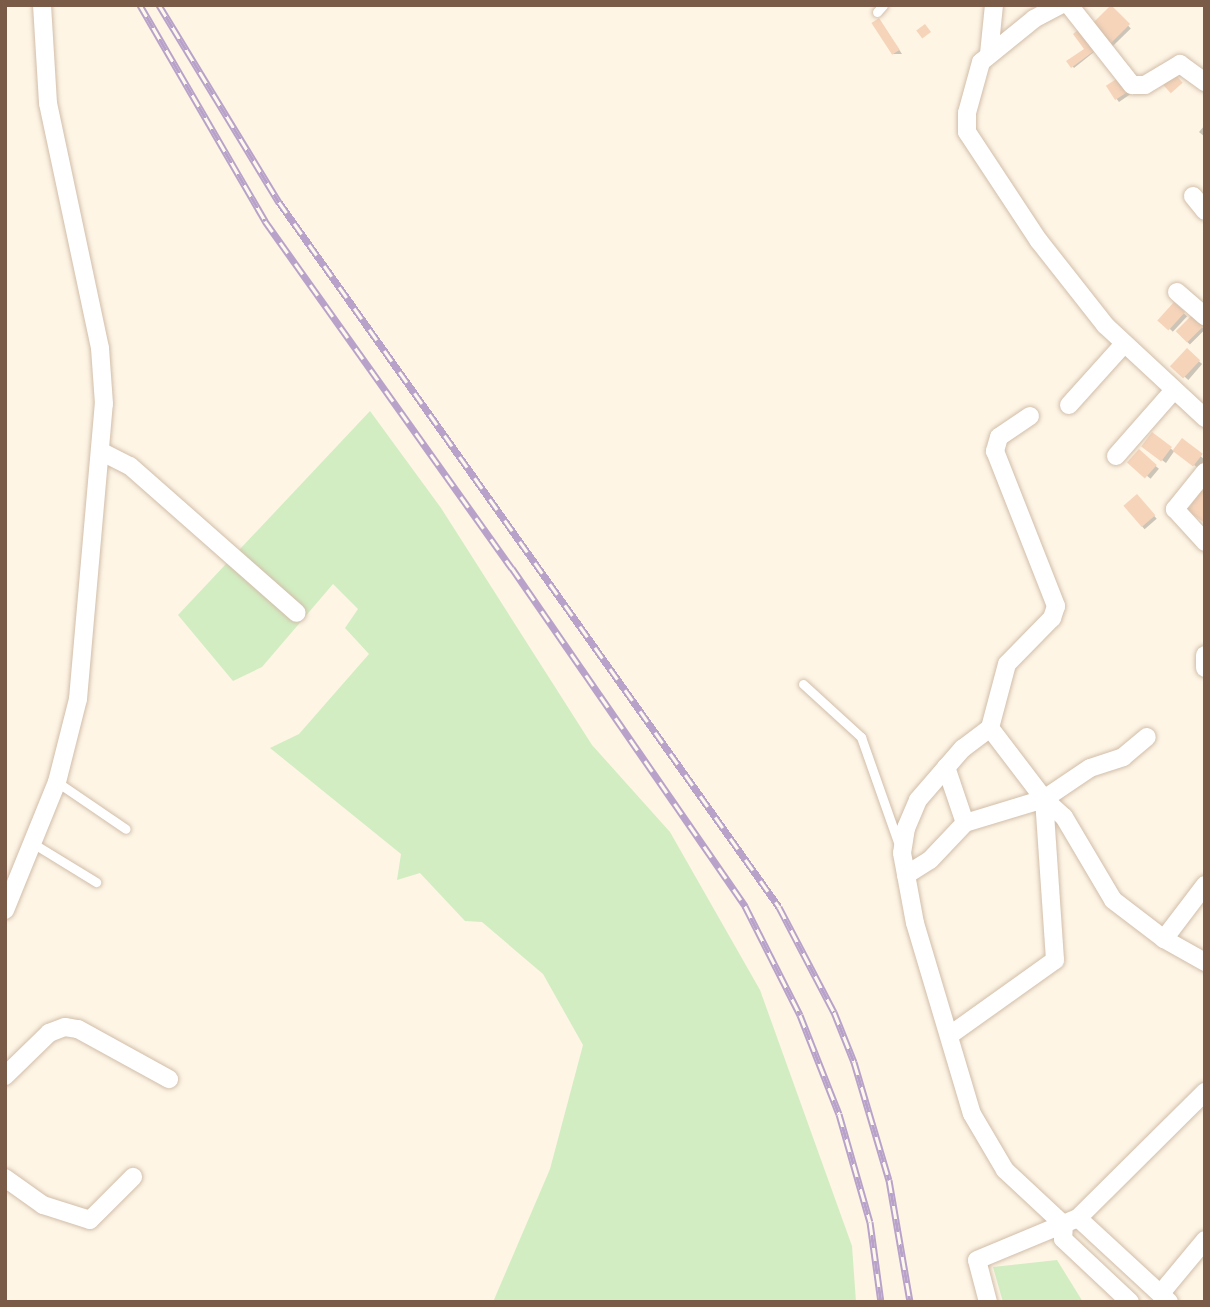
<!DOCTYPE html>
<html>
<head>
<meta charset="utf-8">
<style>
	body { margin:0 }
	#map { position:relative; width:1210px; height:1307px; overflow:hidden; background:#fef5e5; font-family:"Open Sans",sans-serif }
	div>[style] { position:absolute }
	.green>* { inset:0; background:#d2edc2 }
	.shadow>* { inset:0; background:#0003; transform-origin:0 0 }
	.building>* { inset:0; background:#f6d4ba; transform-origin:0 0 }
	.roads { filter:drop-shadow(0 0 2px #d1bda9) drop-shadow(0 0 2px #d1bda9) }
	.lane>* { height:9px; margin:-4.5px; padding:0 4.5px; transform-origin:4.5px; border-radius:4.5px; background:#fff }
	.street>* { height:18px; margin:-9px; padding:0 9px; transform-origin:9px; border-radius:9px; background:#fff }
	.rail>* { height:7px; margin-top:-3.5px; transform-origin:0; background:repeating-linear-gradient(90deg,#fff9ed 0 13px,#b8a2c9 0 26px); box-sizing:border-box; border-block:2px solid #b8a2c9 }
	span { translate:-50% -50%; white-space:nowrap; text-align:center; line-height:1.15; -webkit-text-stroke:5px #fff9ed; paint-order:stroke }
	.frame { position:absolute; inset:0; border:7px solid #7a5b47; pointer-events:none }
</style>
</head>
<body>
<div id="map">
	<div class="green">
		<i style="clip-path:polygon(370px 411px,441px 508px,592px 745px,670px 832px,760px 990px,852px 1246px,856px 1302px,493px 1302px,550px 1169px,583px 1045px,543px 974px,482px 922px,465px 921px,420px 873px,397px 880px,401px 854px,270px 748px,299px 734px,369px 654px,345px 628px,358px 609px,333px 584px,262px 667px,233px 681px,178px 615px)"></i>
		<i style="clip-path:polygon(1057px 1260px,1083px 1302px,1003px 1302px,993px 1267px)"></i>
	</div>
	<div class="shadow">
		<i style="left:1110px;top:7px;width:30px;height:25px;rotate:46deg"></i>
		<i style="clip-path:polygon(874px 24px,882px 24px,902px 54px,893px 54px)"></i>
		<i style="clip-path:polygon(1078px 32px,1094px 52px,1074px 68px,1069px 62px,1086px 50px)"></i>
		<i style="clip-path:polygon(1121px 78px,1132px 93px,1119px 102px,1116px 98px)"></i>
		<i style="clip-path:polygon(1205px 125px,1205px 137px,1199px 132px)"></i>
		<i style="left:1174px;top:304px;width:18px;height:21px;rotate:43deg"></i>
		<i style="left:1192px;top:317px;width:18px;height:21px;rotate:45deg"></i>
		<i style="left:1187px;top:351px;width:20px;height:21px;rotate:41deg"></i>
		<i style="clip-path:polygon(1152px 435px,1174px 451px,1182px 440px,1205px 460px,1198px 468px,1175px 450px,1166px 463px,1147px 449px)"></i>
		<i style="left:1139px;top:452px;width:26px;height:13px;rotate:40deg"></i>
		<i style="left:1137px;top:496px;width:30px;height:16px;rotate:49deg"></i>
	</div>
	<div class="building">
		<i style="left:1111px;top:5px;width:27px;height:29px;rotate:45deg"></i>
		<i style="left:879px;top:18px;width:38px;height:9px;rotate:57deg"></i>
		<i style="left:925px;top:24px;width:10px;height:11px;rotate:53deg"></i>
		<i style="clip-path:polygon(1079px 29px,1094px 51px,1071px 68px,1066px 61px,1084px 49px,1073px 34px)"></i>
		<i style="left:1174px;top:73px;width:13px;height:16px;rotate:48deg"></i>
		<i style="left:1121px;top:76px;width:17px;height:18px;rotate:57deg"></i>
		<i style="left:1174px;top:302px;width:15px;height:25px;rotate:42deg"></i>
		<i style="left:1192px;top:315px;width:16px;height:23px;rotate:45deg"></i>
		<i style="left:1187px;top:348px;width:18px;height:25px;rotate:43deg"></i>
		<i style="left:1152px;top:432px;width:25px;height:18px;rotate:37deg"></i>
		<i style="left:1182px;top:438px;width:26px;height:16px;rotate:37deg"></i>
		<i style="left:1139px;top:449px;width:24px;height:18px;rotate:42deg"></i>
		<i style="clip-path:polygon(1202px 490px,1205px 492px,1203px 522px,1187px 510px)"></i>
		<i style="left:1137px;top:494px;width:28px;height:18px;rotate:49deg"></i>
	</div>
	<div class="roads">
		<div class="lane">
			<i style="left:877px;top:12px;width:9px;rotate:-49deg"></i>
			<i style="left:803px;top:684px;width:79px;rotate:42.4deg"></i>
			<i style="left:861px;top:737px;width:114px;rotate:70.6deg"></i>
			<i style="left:57px;top:782px;width:83px;rotate:34.3deg"></i>
			<i style="left:34px;top:844px;width:73px;rotate:31.5deg"></i>
		</div>
		<div class="street">
			<i style="left:1060px;top:5px;width:30px;rotate:152deg"></i>
			<i style="left:1034px;top:19px;width:68px;rotate:140.9deg"></i>
			<i style="left:981px;top:62px;width:53px;rotate:105.4deg"></i>
			<i style="left:967px;top:113px;width:19px;rotate:90deg"></i>
			<i style="left:967px;top:132px;width:131px;rotate:56.6deg"></i>
			<i style="left:1039px;top:241px;width:107px;rotate:51.8deg"></i>
			<i style="left:1105px;top:325px;width:137px;rotate:42.9deg"></i>
			<i style="left:1069px;top:5px;width:102px;rotate:51.8deg"></i>
			<i style="left:1132px;top:85px;width:13px"></i>
			<i style="left:1145px;top:85px;width:41px;rotate:-31deg"></i>
			<i style="left:1180px;top:64px;width:31px;rotate:36deg"></i>
			<i style="left:989px;top:54px;width:49px;rotate:-84.2deg"></i>
			<i style="left:1193px;top:196px;width:19px;rotate:51deg"></i>
			<i style="left:1177px;top:292px;width:37px;rotate:41deg"></i>
			<i style="left:1069px;top:405px;width:82px;rotate:-48deg"></i>
			<i style="left:1030px;top:416px;width:37px;rotate:146deg"></i>
			<i style="left:999px;top:437px;width:15px;rotate:106deg"></i>
			<i style="left:995px;top:451px;width:167px;rotate:68.5deg"></i>
			<i style="left:1056px;top:606px;width:13px;rotate:108deg"></i>
			<i style="left:1052px;top:618px;width:64px;rotate:134.4deg"></i>
			<i style="left:1007px;top:664px;width:66px;rotate:104.9deg"></i>
			<i style="left:990px;top:728px;width:89px;rotate:52.7deg"></i>
			<i style="left:1044px;top:799px;width:27px;rotate:42deg"></i>
			<i style="left:1064px;top:817px;width:96px;rotate:59.4deg"></i>
			<i style="left:1113px;top:900px;width:64px;rotate:37.4deg"></i>
			<i style="left:1164px;top:939px;width:47px;rotate:29.3deg"></i>
			<i style="left:102px;top:452px;width:31px;rotate:27deg"></i>
			<i style="left:130px;top:466px;width:222px;rotate:41.4deg"></i>
			<i style="left:1116px;top:456px;width:88px;rotate:-48.7deg"></i>
			<i style="left:1205px;top:472px;width:48px;rotate:129deg"></i>
			<i style="left:1175px;top:509px;width:45px;rotate:47.7deg"></i>
			<i style="left:1205px;top:655px;width:13px;rotate:90deg"></i>
			<i style="left:990px;top:728px;width:34px;rotate:143deg"></i>
			<i style="left:963px;top:748px;width:69px;rotate:130.9deg"></i>
			<i style="left:918px;top:800px;width:30px;rotate:113deg"></i>
			<i style="left:906px;top:828px;width:25px;rotate:99deg"></i>
			<i style="left:902px;top:853px;width:71px;rotate:79.5deg"></i>
			<i style="left:915px;top:923px;width:199px;rotate:73.4deg"></i>
			<i style="left:972px;top:1114px;width:65px;rotate:59.5deg"></i>
			<i style="left:1005px;top:1170px;width:81px;rotate:43deg"></i>
			<i style="left:946px;top:767px;width:59px;rotate:71.3deg"></i>
			<i style="left:906px;top:875px;width:28px;rotate:-32deg"></i>
			<i style="left:930px;top:860px;width:51px;rotate:-46.6deg"></i>
			<i style="left:965px;top:823px;width:83px;rotate:-16.9deg"></i>
			<i style="left:1044px;top:799px;width:55px;rotate:-34deg"></i>
			<i style="left:1090px;top:768px;width:35px;rotate:-18deg"></i>
			<i style="left:1123px;top:757px;width:31px;rotate:-40deg"></i>
			<i style="left:5px;top:910px;width:138px;rotate:-67.9deg"></i>
			<i style="left:57px;top:782px;width:86px;rotate:-75.8deg"></i>
			<i style="left:78px;top:699px;width:296px;rotate:-85deg"></i>
			<i style="left:104px;top:404px;width:56px;rotate:-94.1deg"></i>
			<i style="left:100px;top:348px;width:250px;rotate:-102deg"></i>
			<i style="left:48px;top:103px;width:98px;rotate:-93.5deg"></i>
			<i style="left:1164px;top:939px;width:68px;rotate:-52.8deg"></i>
			<i style="left:950px;top:1035px;width:129px;rotate:-35.5deg"></i>
			<i style="left:1055px;top:960px;width:161px;rotate:-93.9deg"></i>
			<i style="left:5px;top:1076px;width:62px;rotate:-44.3deg"></i>
			<i style="left:49px;top:1033px;width:17px;rotate:-21deg"></i>
			<i style="left:65px;top:1027px;width:13px;rotate:9deg"></i>
			<i style="left:78px;top:1029px;width:104px;rotate:28.8deg"></i>
			<i style="left:5px;top:1178px;width:47px;rotate:35.4deg"></i>
			<i style="left:43px;top:1205px;width:49px;rotate:17.7deg"></i>
			<i style="left:90px;top:1220px;width:61px;rotate:-45deg"></i>
			<i style="left:1078px;top:1218px;width:179px;rotate:-44.8deg"></i>
			<i style="left:1064px;top:1225px;width:14px;rotate:94deg"></i>
			<i style="left:1063px;top:1239px;width:92px;rotate:43.2deg"></i>
			<i style="left:1161px;top:1293px;width:69px;rotate:-50.3deg"></i>
			<i style="left:988px;top:1302px;width:43px;rotate:-104.7deg"></i>
			<i style="left:977px;top:1260px;width:109px;rotate:-22.6deg"></i>
			<i style="left:1078px;top:1218px;width:124px;rotate:42.7deg"></i>
		</div>
	</div>
	<div class="rail">
		<i style="left:140px;top:5px;width:250px;rotate:59.9deg"></i>
		<i style="left:265px;top:221px;width:426px;rotate:54.6deg"></i>
		<i style="left:512px;top:568px;width:411px;rotate:55.4deg"></i>
		<i style="left:745px;top:906px;width:122px;rotate:63.2deg"></i>
		<i style="left:800px;top:1015px;width:106px;rotate:68.5deg"></i>
		<i style="left:839px;top:1114px;width:112px;rotate:74deg"></i>
		<i style="left:870px;top:1222px;width:81px;rotate:82.2deg"></i>
		<i style="left:159px;top:5px;width:231px;rotate:58.7deg"></i>
		<i style="left:279px;top:202px;width:864px;rotate:54.65deg"></i>
		<i style="left:779px;top:907px;width:119px;rotate:62.4deg"></i>
		<i style="left:834px;top:1012px;width:54px;rotate:68.2deg"></i>
		<i style="left:854px;top:1062px;width:123px;rotate:73.5deg"></i>
		<i style="left:889px;top:1180px;width:124px;rotate:80.2deg"></i>
	</div>
	<div class="frame"></div>
</div>
</body>
</html>
